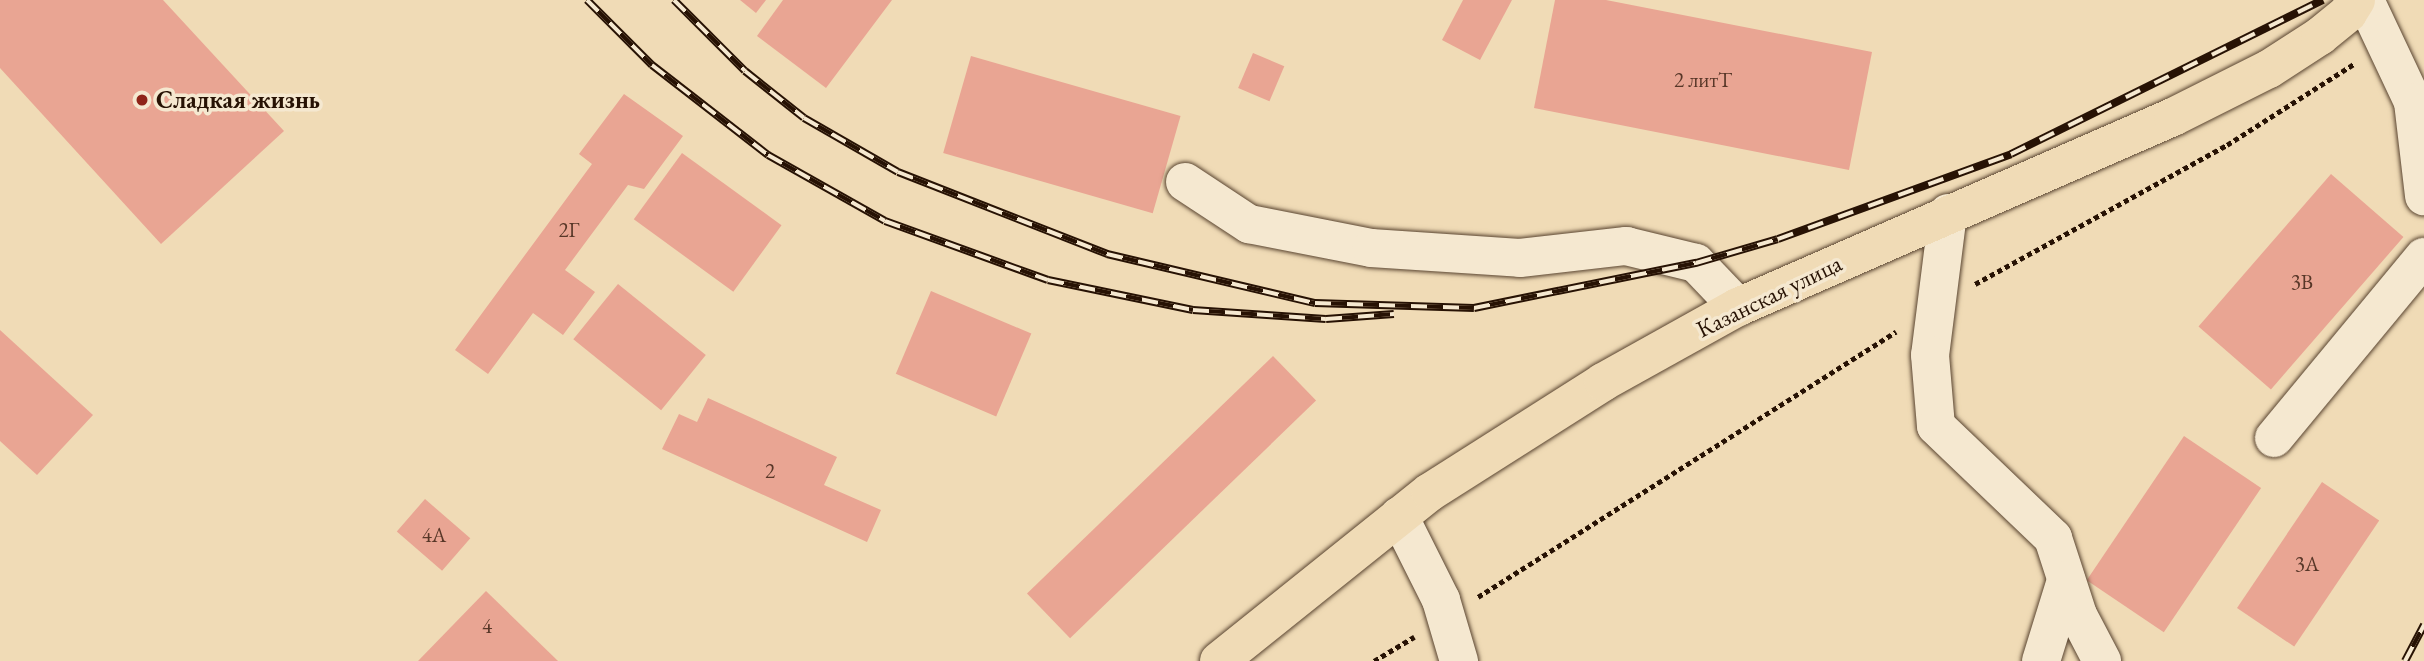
<!DOCTYPE html>
<html>
<head>
<meta charset="utf-8">
<style>
	body { margin:0 }
	#map { position:relative; width:2424px; height:661px; overflow:hidden; background:#f0dbb6; font-family:"EB Garamond",serif }
	div>[style] { position:absolute }
	.building>* { inset:0; background:#e9a593; transform-origin:0 0 }
	.path>* { height:4.5px; margin-top:-2.25px; transform-origin:0; background:repeating-linear-gradient(90deg,#271204 0 5px,transparent 0 8.5px) }
	.roads { filter:drop-shadow(0 0 2px #594430) drop-shadow(0 0 2px #594430) }
	.minor>* { height:38px; margin:-19px; padding:0 19px; transform-origin:19px; border-radius:19px; background:#f5e8d0 }
	.major>* { height:38px; margin:-19px; padding:0 19px; transform-origin:19px; border-radius:19px; background:#f0dbb6 }
	.rail>* { height:8px; margin-top:-4px; transform-origin:0; background:repeating-linear-gradient(90deg,#f5e8d0 0 16px,#271204 0 32px); box-sizing:border-box; border-block:2px solid #271204 }
	.dots>* { width:19px; height:19px; translate:-50% -50%; box-sizing:border-box; border:4px solid #f5e8d0; border-radius:50% }
	span { translate:-50% -50%; white-space:nowrap; text-align:center; line-height:1.15; -webkit-text-stroke:7px #f5e8d0; paint-order:stroke }
	.number-label { font-size:21px; color:#583728 }
	.number-label span { -webkit-text-stroke-width:0 }
	.poi-label { font-size:24px; color:#271204; font-weight:700 }
	.left { translate:0 -50%; text-align:left }
	.street-label { font-size:24px; color:#271204 }
</style>
</head>
<body>
<div id="map">
	<div class="building">
		<i style="clip-path:polygon(0 0,163px 0,284px 131px,161px 244px,0 68px)"></i>
		<i style="clip-path:polygon(740px 0,766px 0,756px 13px)"></i>
		<i style="clip-path:polygon(783px 0,892px 0,826px 88px,757px 36px)"></i>
		<i style="clip-path:polygon(1463px 0,1512px 0,1480px 60px,1442px 40px)"></i>
		<i style="clip-path:polygon(1555px 0,1606px 0,1872px 52px,1849px 170px,1534px 108px)"></i>
		<i style="left:1253px;top:53px;width:34px;height:38px;rotate:23deg"></i>
		<i style="left:971px;top:56px;width:218px;height:101px;rotate:16deg"></i>
		<i style="clip-path:polygon(624px 94px,683px 136px,644px 189px,628px 185px,565px 270px,595px 292px,563px 335px,533px 313px,488px 374px,455px 350px,592px 164px,579px 154px)"></i>
		<i style="left:682px;top:153px;width:123px;height:82px;rotate:36deg"></i>
		<i style="left:2331px;top:174px;width:96px;height:202px;rotate:41deg"></i>
		<i style="left:618px;top:284px;width:113px;height:71px;rotate:39deg"></i>
		<i style="left:931px;top:291px;width:109px;height:90px;rotate:23deg"></i>
		<i style="clip-path:polygon(0 330px,93px 415px,37px 475px,0 441px)"></i>
		<i style="left:1273px;top:356px;width:62px;height:342px;rotate:46deg"></i>
		<i style="clip-path:polygon(708px 398px,837px 457px,824px 485px,881px 510px,867px 542px,662px 449px,679px 414px,697px 422px)"></i>
		<i style="left:2184px;top:436px;width:93px;height:174px;rotate:34deg"></i>
		<i style="left:2322px;top:482px;width:69px;height:152px;rotate:34deg"></i>
		<i style="left:425px;top:499px;width:60px;height:43px;rotate:41deg"></i>
		<i style="clip-path:polygon(486px 591px,558px 661px,418px 661px)"></i>
	</div>
	<div class="path">
		<i style="left:1975px;top:284px;width:288px;rotate:-28.9deg"></i>
		<i style="left:2227px;top:145px;width:152px;rotate:-32.6deg"></i>
		<i style="left:1478px;top:597px;width:495px;rotate:-32.4deg"></i>
		<i style="left:1374px;top:661px;width:47px;rotate:-31deg"></i>
	</div>
	<div class="roads">
		<div class="minor">
			<i style="left:2365px;top:0;width:113px;rotate:64.8deg"></i>
			<i style="left:2413px;top:102px;width:95px;rotate:83.3deg"></i>
			<i style="left:1185px;top:182px;width:77px;rotate:33.3deg"></i>
			<i style="left:1249px;top:224px;width:124px;rotate:11.1deg"></i>
			<i style="left:1371px;top:248px;width:149px;rotate:3.8deg"></i>
			<i style="left:1520px;top:258px;width:107px;rotate:-6.5deg"></i>
			<i style="left:1626px;top:246px;width:72px;rotate:13.7deg"></i>
			<i style="left:1696px;top:263px;width:61px;rotate:46.3deg"></i>
			<i style="left:1948px;top:213px;width:143px;rotate:97.2deg"></i>
			<i style="left:1930px;top:355px;width:71px;rotate:85.2deg"></i>
			<i style="left:1936px;top:426px;width:162px;rotate:43.7deg"></i>
			<i style="left:2053px;top:538px;width:81px;rotate:72deg"></i>
			<i style="left:2078px;top:615px;width:52px;rotate:62.4deg"></i>
			<i style="left:2274px;top:438px;width:235px;rotate:-50.4deg"></i>
			<i style="left:1399px;top:516px;width:94px;rotate:63.4deg"></i>
			<i style="left:1441px;top:600px;width:64px;rotate:73.6deg"></i>
			<i style="left:2041px;top:661px;width:85px;rotate:-72.8deg"></i>
		</div>
		<div class="major">
			<i style="left:1219px;top:661px;width:270px;rotate:-38.7deg"></i>
			<i style="left:1430px;top:492px;width:205px;rotate:-32.4deg"></i>
			<i style="left:1603px;top:382px;width:154px;rotate:-29.1deg"></i>
			<i style="left:1738px;top:307px;width:475px;rotate:-23.6deg"></i>
			<i style="left:2173px;top:117px;width:107px;rotate:-26.6deg"></i>
			<i style="left:2269px;top:69px;width:61px;rotate:-32.9deg"></i>
			<i style="left:2320px;top:36px;width:36px;rotate:-39deg"></i>
			<i style="left:2348px;top:13px;width:15px;rotate:-58deg"></i>
		</div>
	</div>
	<div class="rail">
		<i style="left:587px;top:0;width:92px;rotate:45deg"></i>
		<i style="left:652px;top:65px;width:147px;rotate:37.8deg"></i>
		<i style="left:768px;top:155px;width:134px;rotate:29.4deg"></i>
		<i style="left:885px;top:221px;width:173px;rotate:19.9deg"></i>
		<i style="left:1048px;top:280px;width:148px;rotate:11.7deg"></i>
		<i style="left:1193px;top:310px;width:133px;rotate:3.9deg"></i>
		<i style="left:1326px;top:319px;width:68px;rotate:-4.2deg"></i>
		<i style="left:674px;top:0;width:100px;rotate:45deg"></i>
		<i style="left:745px;top:71px;width:75px;rotate:38.5deg"></i>
		<i style="left:804px;top:118px;width:108px;rotate:29.9deg"></i>
		<i style="left:898px;top:172px;width:225px;rotate:21.4deg"></i>
		<i style="left:1107px;top:254px;width:214px;rotate:13.3deg"></i>
		<i style="left:1315px;top:303px;width:159px;rotate:1.8deg"></i>
		<i style="left:1474px;top:308px;width:227px;rotate:-11.5deg"></i>
		<i style="left:1696px;top:263px;width:85px;rotate:-16.3deg"></i>
		<i style="left:1778px;top:239px;width:248px;rotate:-20deg"></i>
		<i style="left:2011px;top:154px;width:348px;rotate:-26.3deg"></i>
		<i style="left:2405px;top:661px;width:41px;rotate:-62.2deg"></i>
	</div>
	<div class="dots">
		<i style="left:142px;top:100px;background:#8f2418"></i>
	</div>
	<div class="number-label">
		<span style="left:1703px;top:80px">2 литТ</span>
		<span style="left:569px;top:230px">2Г</span>
		<span style="left:2302px;top:282px">3В</span>
		<span style="left:770px;top:471px">2</span>
		<span style="left:434px;top:535px">4А</span>
		<span style="left:2307px;top:564px">3А</span>
		<span style="left:487px;top:626px">4</span>
	</div>
	<div class="poi-label">
		<span class="left" style="left:156px;top:100px">Сладкая жизнь</span>
	</div>
	<div class="street-label">
		<span style="left:1769px;top:296px;rotate:-26deg">Казанская улица</span>
	</div>
</div>
</body>
</html>
